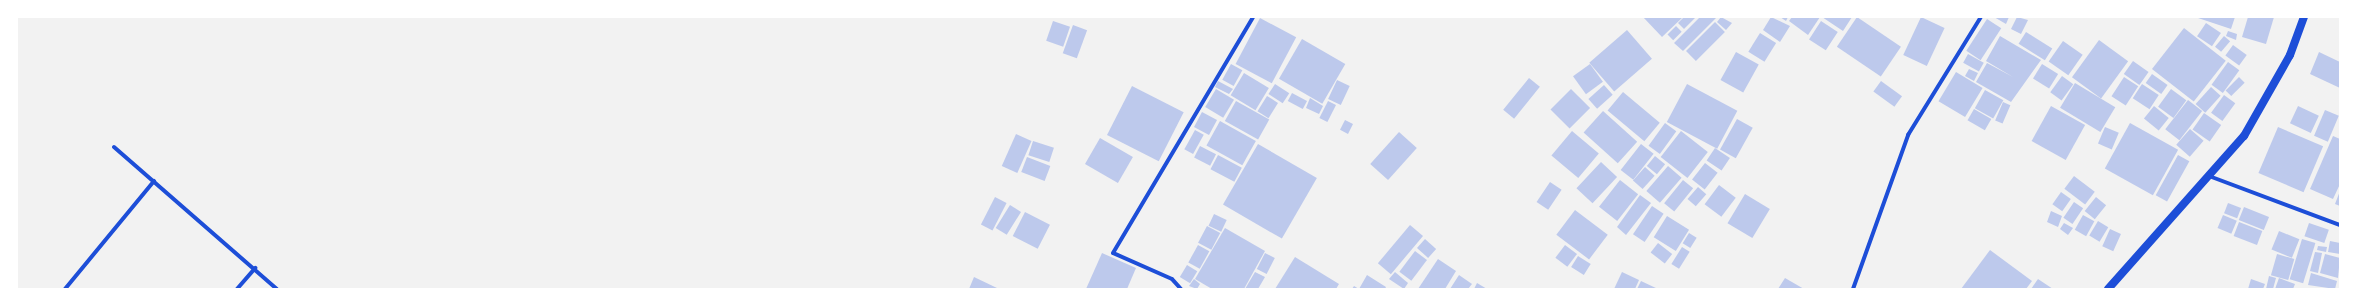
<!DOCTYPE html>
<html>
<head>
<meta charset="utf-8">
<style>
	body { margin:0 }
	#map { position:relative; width:2357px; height:306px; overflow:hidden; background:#f2f2f2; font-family:"Space Grotesk",sans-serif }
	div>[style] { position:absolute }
	.building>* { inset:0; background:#bdc9ec; transform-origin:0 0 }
	.minor>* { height:4px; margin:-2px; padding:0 2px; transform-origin:2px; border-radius:2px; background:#1d4ed8 }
	.secondary>* { height:8px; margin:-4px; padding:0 4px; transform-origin:4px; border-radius:4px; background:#1d4ed8 }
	span { translate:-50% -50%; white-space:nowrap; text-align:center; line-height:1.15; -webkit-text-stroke:4px #fff; paint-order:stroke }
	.frame { position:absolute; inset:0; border:18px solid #fff; pointer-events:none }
</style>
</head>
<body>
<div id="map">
	<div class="building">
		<i style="clip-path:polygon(1643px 17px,1683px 17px,1662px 37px)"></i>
		<i style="clip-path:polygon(1684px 17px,1695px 18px,1684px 29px,1678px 23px)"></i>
		<i style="clip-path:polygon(1700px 17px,1717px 17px,1683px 51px,1674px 43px)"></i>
		<i style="clip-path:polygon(1721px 17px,1732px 23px,1726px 30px,1717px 22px)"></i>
		<i style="clip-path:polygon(1771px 17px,1790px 26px,1780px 42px,1763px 30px)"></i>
		<i style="clip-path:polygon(1780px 17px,1788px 17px,1786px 21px)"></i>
		<i style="clip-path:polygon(1792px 17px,1820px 17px,1808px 35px,1789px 21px)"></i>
		<i style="clip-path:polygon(1822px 17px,1852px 17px,1843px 31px)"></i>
		<i style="left:1857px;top:17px;width:53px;height:36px;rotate:34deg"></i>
		<i style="left:1921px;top:17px;width:26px;height:42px;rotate:25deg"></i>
		<i style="clip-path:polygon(1994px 17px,2009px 17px,2006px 24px)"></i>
		<i style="clip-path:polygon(2017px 17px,2028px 20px,2021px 34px,2011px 29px)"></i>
		<i style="clip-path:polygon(2195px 17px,2235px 17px,2231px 29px)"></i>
		<i style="clip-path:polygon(2248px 17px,2274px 17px,2266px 44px,2242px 37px)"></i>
		<i style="left:1260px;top:18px;width:41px;height:52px;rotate:28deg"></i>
		<i style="left:1987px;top:19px;width:17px;height:38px;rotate:33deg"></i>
		<i style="left:1053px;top:21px;width:18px;height:21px;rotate:19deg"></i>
		<i style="left:1821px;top:21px;width:20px;height:22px;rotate:33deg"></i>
		<i style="left:1715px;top:22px;width:14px;height:41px;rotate:45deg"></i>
		<i style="left:2206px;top:23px;width:18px;height:16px;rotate:34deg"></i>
		<i style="left:1073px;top:25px;width:15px;height:30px;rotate:20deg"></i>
		<i style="left:1676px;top:26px;width:8px;height:12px;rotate:45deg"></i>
		<i style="left:2184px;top:28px;width:53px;height:52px;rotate:38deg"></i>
		<i style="left:1627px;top:30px;width:38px;height:50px;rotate:49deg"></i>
		<i style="clip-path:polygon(2228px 31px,2237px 34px,2236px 40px,2226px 36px)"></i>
		<i style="left:2026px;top:32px;width:31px;height:14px;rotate:32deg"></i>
		<i style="left:1760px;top:33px;width:19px;height:22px;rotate:32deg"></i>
		<i style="clip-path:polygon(2000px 36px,2041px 60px,2011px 102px,1976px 82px,1987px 63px,2013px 77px,1986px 61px)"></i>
		<i style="left:2224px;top:36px;width:8px;height:14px;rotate:40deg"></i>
		<i style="left:1302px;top:39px;width:50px;height:46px;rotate:30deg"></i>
		<i style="left:2099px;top:40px;width:36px;height:46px;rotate:36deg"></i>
		<i style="left:2063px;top:41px;width:24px;height:25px;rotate:35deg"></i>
		<i style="left:2233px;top:45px;width:17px;height:13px;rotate:36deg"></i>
		<i style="left:1736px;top:52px;width:26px;height:32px;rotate:29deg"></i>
		<i style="clip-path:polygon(2319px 52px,2340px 62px,2340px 88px,2310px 74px)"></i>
		<i style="left:1968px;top:54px;width:18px;height:10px;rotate:29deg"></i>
		<i style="left:2133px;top:61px;width:19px;height:16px;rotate:35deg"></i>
		<i style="left:2228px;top:62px;width:14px;height:28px;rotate:36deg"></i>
		<i style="left:1231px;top:64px;width:13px;height:18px;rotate:29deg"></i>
		<i style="left:1590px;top:64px;width:22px;height:21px;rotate:54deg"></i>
		<i style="left:2042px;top:64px;width:19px;height:17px;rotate:32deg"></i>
		<i style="clip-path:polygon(1969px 69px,1978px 73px,1974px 81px,1965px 76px)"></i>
		<i style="left:1956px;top:72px;width:31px;height:34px;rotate:31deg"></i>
		<i style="left:1244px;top:73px;width:29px;height:26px;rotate:31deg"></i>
		<i style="left:2152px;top:74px;width:19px;height:11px;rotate:35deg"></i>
		<i style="left:2062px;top:76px;width:14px;height:20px;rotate:36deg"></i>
		<i style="left:2124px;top:77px;width:17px;height:23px;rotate:33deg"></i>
		<i style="left:2239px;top:77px;width:8px;height:19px;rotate:45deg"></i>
		<i style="left:1529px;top:78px;width:14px;height:41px;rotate:39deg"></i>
		<i style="left:1337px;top:80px;width:14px;height:21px;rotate:25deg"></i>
		<i style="clip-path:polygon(1218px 81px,1233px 89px,1229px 94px,1215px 87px)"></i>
		<i style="left:1881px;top:81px;width:26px;height:13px;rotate:36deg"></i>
		<i style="left:2075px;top:83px;width:47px;height:29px;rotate:31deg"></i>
		<i style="left:1275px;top:84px;width:17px;height:12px;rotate:33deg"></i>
		<i style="left:1687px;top:84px;width:57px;height:43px;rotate:28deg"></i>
		<i style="left:2142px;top:84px;width:20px;height:17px;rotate:33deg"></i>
		<i style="left:1604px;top:85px;width:13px;height:21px;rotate:48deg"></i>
		<i style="left:1132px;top:86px;width:58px;height:55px;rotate:27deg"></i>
		<i style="left:2211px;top:87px;width:13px;height:23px;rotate:42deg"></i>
		<i style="left:1216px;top:89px;width:21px;height:21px;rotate:31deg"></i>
		<i style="left:1571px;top:89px;width:27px;height:29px;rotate:45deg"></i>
		<i style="left:2171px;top:89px;width:19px;height:22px;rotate:36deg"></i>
		<i style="left:1985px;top:90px;width:21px;height:21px;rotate:29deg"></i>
		<i style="left:1623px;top:92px;width:48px;height:24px;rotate:40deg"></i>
		<i style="left:1292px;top:93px;width:17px;height:9px;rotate:28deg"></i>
		<i style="left:2224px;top:95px;width:14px;height:22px;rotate:36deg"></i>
		<i style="left:1267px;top:96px;width:13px;height:18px;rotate:32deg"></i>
		<i style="clip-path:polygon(1310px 98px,1323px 106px,1319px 114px,1306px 108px)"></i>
		<i style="left:2188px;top:100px;width:18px;height:37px;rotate:38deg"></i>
		<i style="left:1236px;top:101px;width:38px;height:23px;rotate:29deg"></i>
		<i style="left:1328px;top:101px;width:9px;height:19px;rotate:27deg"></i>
		<i style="left:2003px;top:102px;width:8px;height:20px;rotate:23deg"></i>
		<i style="left:2051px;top:106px;width:39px;height:40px;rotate:29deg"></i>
		<i style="left:2154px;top:106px;width:19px;height:16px;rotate:39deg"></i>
		<i style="left:2298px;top:106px;width:23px;height:19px;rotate:25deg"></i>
		<i style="left:1974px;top:109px;width:20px;height:13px;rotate:30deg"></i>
		<i style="left:2325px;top:110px;width:15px;height:28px;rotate:23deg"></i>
		<i style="left:1603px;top:111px;width:46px;height:29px;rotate:42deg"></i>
		<i style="left:1202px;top:112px;width:17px;height:17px;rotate:28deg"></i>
		<i style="left:2204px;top:113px;width:21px;height:20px;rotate:35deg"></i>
		<i style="left:1737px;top:119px;width:18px;height:35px;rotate:29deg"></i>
		<i style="left:1345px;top:120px;width:9px;height:11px;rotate:27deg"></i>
		<i style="left:1220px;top:121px;width:41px;height:28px;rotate:29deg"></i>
		<i style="left:1665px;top:123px;width:14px;height:28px;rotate:36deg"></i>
		<i style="left:2130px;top:123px;width:55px;height:52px;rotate:29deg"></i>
		<i style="left:2105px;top:127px;width:15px;height:18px;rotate:23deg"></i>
		<i style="left:2278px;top:127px;width:49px;height:50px;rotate:23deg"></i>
		<i style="left:2190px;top:129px;width:18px;height:21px;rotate:41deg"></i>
		<i style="left:1195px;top:130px;width:10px;height:22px;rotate:29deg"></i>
		<i style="left:1572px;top:131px;width:35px;height:32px;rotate:40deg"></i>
		<i style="left:1681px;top:131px;width:34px;height:33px;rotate:38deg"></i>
		<i style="left:1399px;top:132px;width:24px;height:43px;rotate:42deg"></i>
		<i style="left:1016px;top:134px;width:17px;height:35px;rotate:24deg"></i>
		<i style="clip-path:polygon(2333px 136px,2340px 139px,2340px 184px,2333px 199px,2310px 189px)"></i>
		<i style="left:1100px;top:138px;width:38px;height:30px;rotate:30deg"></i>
		<i style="left:1033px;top:141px;width:22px;height:15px;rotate:18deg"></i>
		<i style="left:1258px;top:144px;width:68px;height:70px;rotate:30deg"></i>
		<i style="left:1641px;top:144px;width:16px;height:33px;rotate:38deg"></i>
		<i style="left:1200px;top:146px;width:18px;height:13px;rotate:27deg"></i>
		<i style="left:1715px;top:148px;width:18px;height:15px;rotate:34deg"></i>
		<i style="left:1218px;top:155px;width:27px;height:16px;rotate:28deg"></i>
		<i style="left:2178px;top:155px;width:13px;height:46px;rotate:29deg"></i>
		<i style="left:1655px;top:156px;width:13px;height:13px;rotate:39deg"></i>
		<i style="left:1027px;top:157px;width:25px;height:16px;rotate:21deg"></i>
		<i style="left:1601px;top:162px;width:22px;height:36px;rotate:43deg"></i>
		<i style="left:1705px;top:163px;width:16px;height:21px;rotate:38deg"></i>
		<i style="left:1668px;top:166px;width:18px;height:33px;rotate:41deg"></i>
		<i style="left:1645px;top:167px;width:13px;height:18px;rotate:42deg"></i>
		<i style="left:2074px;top:176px;width:26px;height:16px;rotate:37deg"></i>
		<i style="left:1620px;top:180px;width:23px;height:34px;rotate:38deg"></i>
		<i style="left:1683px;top:180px;width:13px;height:30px;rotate:39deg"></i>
		<i style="left:1550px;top:182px;width:14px;height:24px;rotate:34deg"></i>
		<i style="left:1719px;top:185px;width:21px;height:24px;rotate:37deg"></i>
		<i style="left:1698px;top:187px;width:11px;height:16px;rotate:41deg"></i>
		<i style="clip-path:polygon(2340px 191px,2340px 206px,2335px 204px)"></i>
		<i style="left:2061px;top:192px;width:12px;height:15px;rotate:35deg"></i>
		<i style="left:1745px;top:194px;width:29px;height:34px;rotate:31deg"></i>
		<i style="clip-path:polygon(1640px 195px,1651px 203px,1626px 235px,1617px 227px)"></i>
		<i style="left:995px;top:197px;width:13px;height:31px;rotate:27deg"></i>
		<i style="left:2096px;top:197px;width:13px;height:18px;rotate:39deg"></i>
		<i style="left:2074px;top:202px;width:11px;height:19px;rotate:34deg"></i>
		<i style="left:2228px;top:203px;width:14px;height:11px;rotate:21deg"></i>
		<i style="left:1010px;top:205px;width:13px;height:27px;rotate:32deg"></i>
		<i style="left:1652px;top:206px;width:14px;height:34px;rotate:34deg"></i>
		<i style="left:2244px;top:207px;width:27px;height:14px;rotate:22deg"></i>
		<i style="left:1575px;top:210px;width:41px;height:31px;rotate:37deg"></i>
		<i style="clip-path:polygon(2051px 211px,2062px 216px,2058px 227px,2047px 222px)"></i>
		<i style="left:1025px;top:212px;width:28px;height:27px;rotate:27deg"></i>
		<i style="left:1214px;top:214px;width:14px;height:13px;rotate:25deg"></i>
		<i style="left:2083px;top:215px;width:13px;height:17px;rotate:29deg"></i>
		<i style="left:2223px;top:215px;width:15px;height:14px;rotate:23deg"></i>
		<i style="left:1667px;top:216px;width:26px;height:25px;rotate:32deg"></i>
		<i style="left:2098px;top:221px;width:12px;height:17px;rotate:31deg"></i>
		<i style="left:2239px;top:222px;width:25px;height:15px;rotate:21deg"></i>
		<i style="clip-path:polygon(2064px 223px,2073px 228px,2068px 235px,2060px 229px)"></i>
		<i style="left:2309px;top:223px;width:21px;height:14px;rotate:19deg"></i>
		<i style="left:1410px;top:225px;width:17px;height:50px;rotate:40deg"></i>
		<i style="left:1207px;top:226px;width:15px;height:19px;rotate:28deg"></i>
		<i style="clip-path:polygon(1225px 228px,1265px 251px,1244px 289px,1212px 289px,1195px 279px)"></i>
		<i style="left:2110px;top:229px;width:12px;height:19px;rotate:24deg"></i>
		<i style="left:2279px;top:231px;width:22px;height:20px;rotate:22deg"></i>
		<i style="left:1689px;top:233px;width:9px;height:12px;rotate:32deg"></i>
		<i style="left:1425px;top:239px;width:15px;height:12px;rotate:42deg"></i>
		<i style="left:2302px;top:239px;width:14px;height:42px;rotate:17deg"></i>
		<i style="clip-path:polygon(2330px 241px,2340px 243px,2340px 254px,2328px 252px)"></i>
		<i style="left:1658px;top:243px;width:18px;height:12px;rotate:38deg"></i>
		<i style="left:1198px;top:245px;width:13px;height:20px;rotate:29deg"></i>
		<i style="left:1565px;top:245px;width:15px;height:16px;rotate:37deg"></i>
		<i style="clip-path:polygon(2318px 246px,2327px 247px,2326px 252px,2317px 250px)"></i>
		<i style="left:1682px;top:247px;width:9px;height:20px;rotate:32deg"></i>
		<i style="clip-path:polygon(1990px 250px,2032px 281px,2026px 289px,1961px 289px)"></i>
		<i style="left:1415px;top:251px;width:15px;height:26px;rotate:37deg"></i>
		<i style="clip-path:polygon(2315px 252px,2322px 253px,2318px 273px,2310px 271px)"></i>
		<i style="clip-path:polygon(1102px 253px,1136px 268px,1127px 289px,1086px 289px)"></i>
		<i style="left:1265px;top:253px;width:11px;height:18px;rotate:27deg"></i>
		<i style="left:2277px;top:254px;width:18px;height:22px;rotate:16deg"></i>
		<i style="clip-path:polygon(2325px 254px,2340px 258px,2338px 278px,2320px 273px)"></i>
		<i style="left:1578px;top:256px;width:15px;height:13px;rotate:32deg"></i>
		<i style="clip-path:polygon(1295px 257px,1339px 284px,1336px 289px,1275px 289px)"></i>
		<i style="clip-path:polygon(1438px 259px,1456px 271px,1445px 289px,1418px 289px)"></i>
		<i style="left:1187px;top:265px;width:12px;height:14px;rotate:31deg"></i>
		<i style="clip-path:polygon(1255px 272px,1265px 277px,1258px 289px,1245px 289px)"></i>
		<i style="clip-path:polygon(1395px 272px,1408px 283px,1404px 289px,1389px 279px)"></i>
		<i style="clip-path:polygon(1622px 272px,1639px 280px,1635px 289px,1614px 289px)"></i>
		<i style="clip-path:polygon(2311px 273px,2337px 281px,2335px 289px,2308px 285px)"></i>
		<i style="clip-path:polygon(1367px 275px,1386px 287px,1385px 289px,1352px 289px,1354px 286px,1359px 289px)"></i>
		<i style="clip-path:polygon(1459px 275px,1472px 284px,1468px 289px,1450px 289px)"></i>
		<i style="clip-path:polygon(2269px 276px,2276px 278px,2273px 289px,2266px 289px)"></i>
		<i style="clip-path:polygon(974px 277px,997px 288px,996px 289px,969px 289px)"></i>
		<i style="clip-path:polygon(1785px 278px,1804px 289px,1778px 289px)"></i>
		<i style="clip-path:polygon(2279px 278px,2295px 284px,2293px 289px,2275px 289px)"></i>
		<i style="clip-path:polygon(1194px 279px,1200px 284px,1197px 289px,1189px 286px)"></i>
		<i style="clip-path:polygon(2038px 279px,2053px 289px,2031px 289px)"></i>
		<i style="clip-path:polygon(2251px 279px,2265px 284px,2263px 289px,2248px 289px)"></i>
		<i style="clip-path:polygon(1641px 281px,1658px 289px,1637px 289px)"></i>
		<i style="clip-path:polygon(1477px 283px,1487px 289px,1474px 289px)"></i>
	</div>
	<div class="minor">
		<i style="left:114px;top:147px;width:216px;rotate:41.1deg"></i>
		<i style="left:2209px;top:176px;width:140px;rotate:20.5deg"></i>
		<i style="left:65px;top:289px;width:140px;rotate:-50.5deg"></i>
		<i style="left:237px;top:289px;width:28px;rotate:-49deg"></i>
		<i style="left:1181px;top:289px;width:13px;rotate:-132deg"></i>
		<i style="left:1172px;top:279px;width:64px;rotate:-156.2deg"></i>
		<i style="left:1113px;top:253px;width:274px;rotate:-59.3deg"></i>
		<i style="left:1853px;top:289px;width:164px;rotate:-70.3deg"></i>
		<i style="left:1908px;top:135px;width:139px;rotate:-58.3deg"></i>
	</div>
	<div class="secondary">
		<i style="left:2108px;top:289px;width:205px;rotate:-48.4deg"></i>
		<i style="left:2244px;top:136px;width:93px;rotate:-60.4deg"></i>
		<i style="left:2290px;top:55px;width:40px;rotate:-69.8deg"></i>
	</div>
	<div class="frame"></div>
</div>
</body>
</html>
